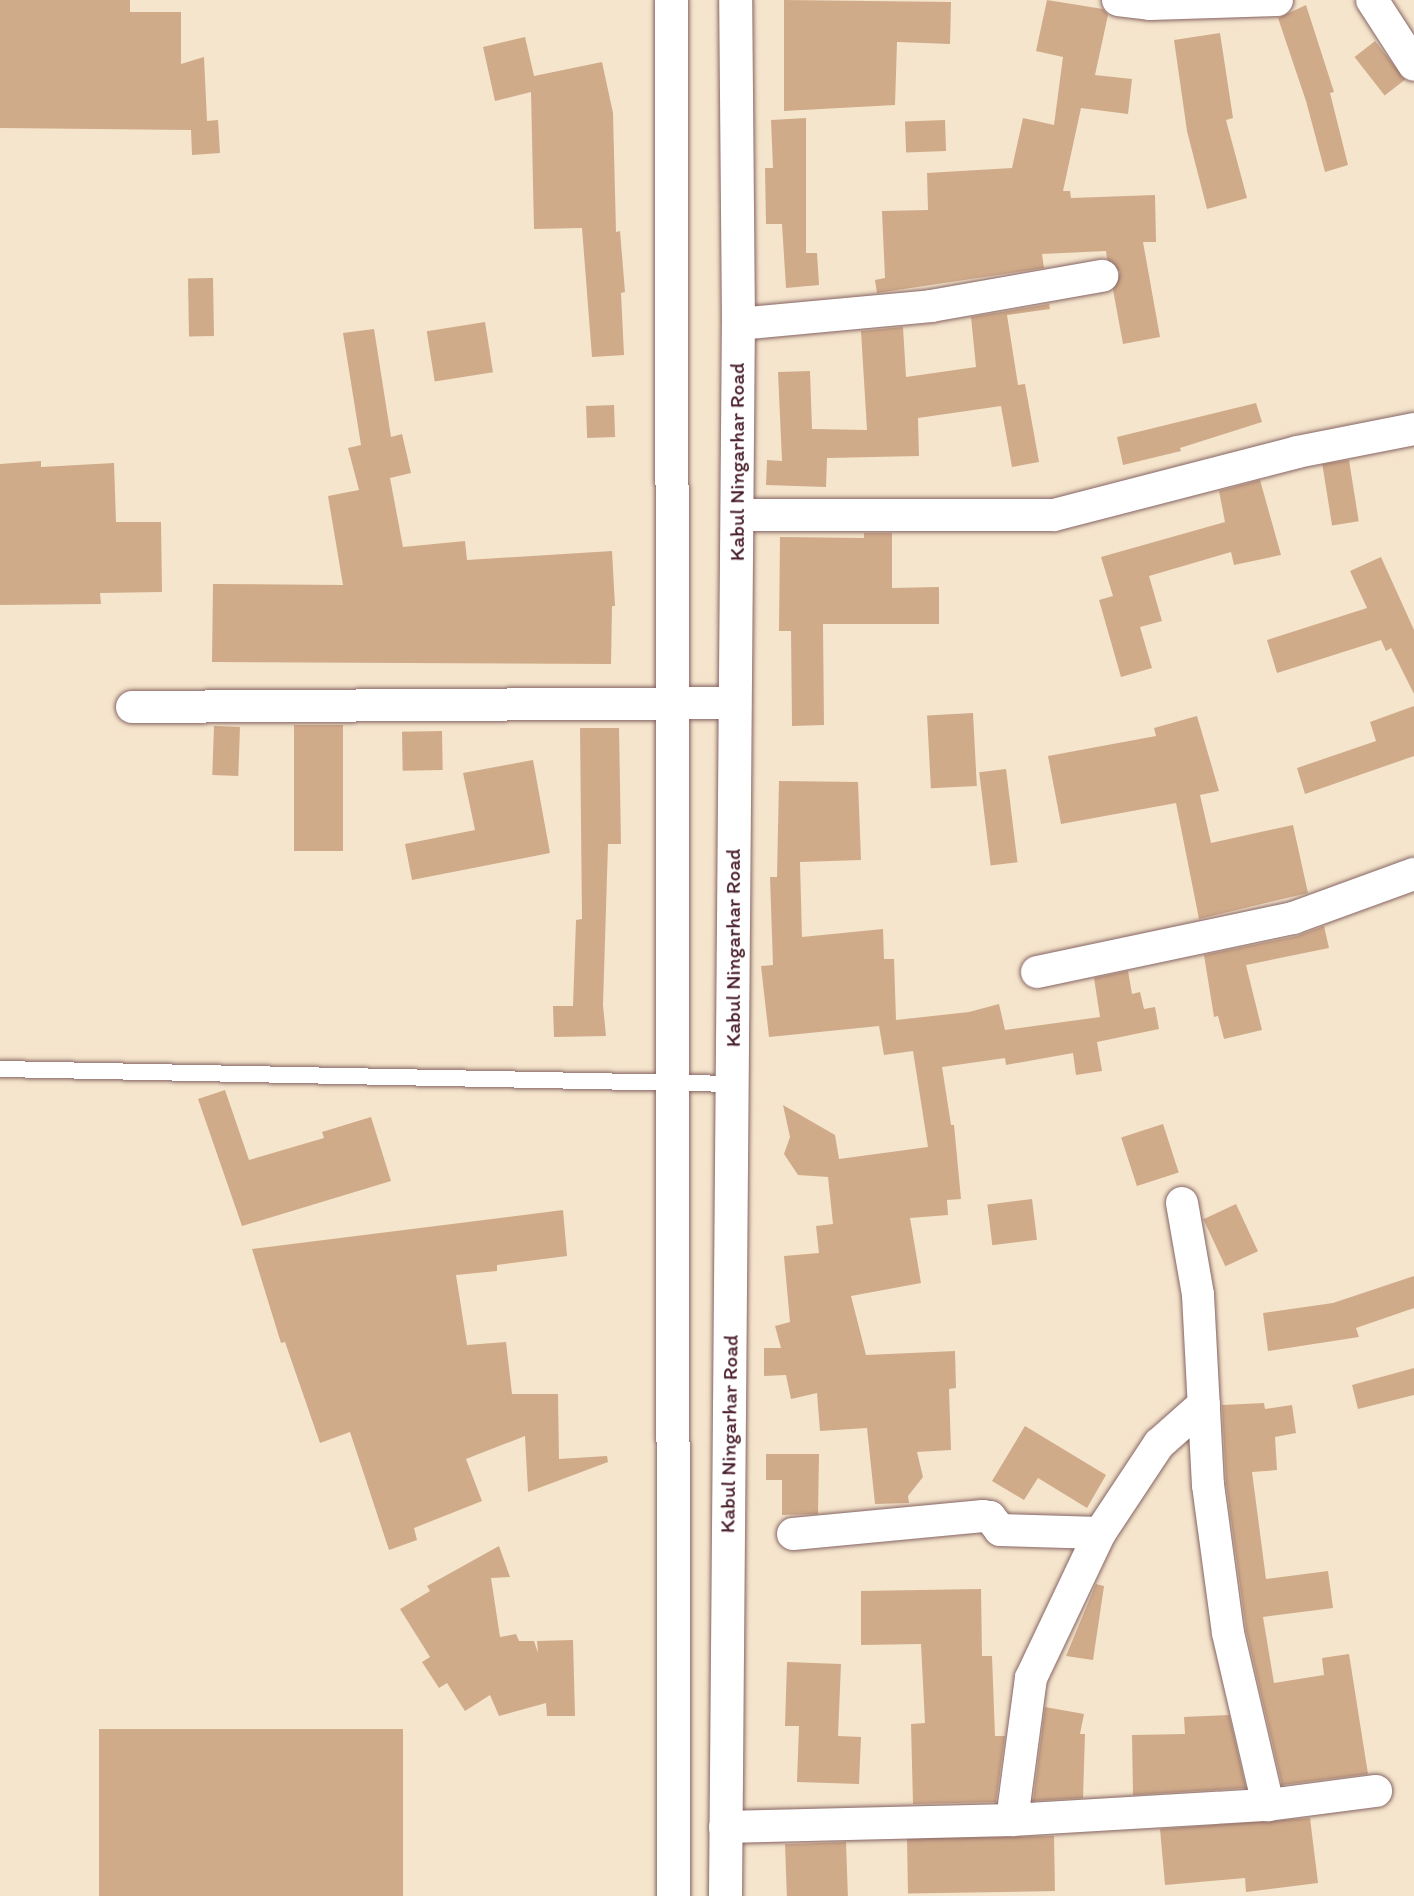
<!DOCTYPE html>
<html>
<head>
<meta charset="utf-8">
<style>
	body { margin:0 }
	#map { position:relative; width:1414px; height:1896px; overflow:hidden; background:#f5e5cc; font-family:Itim,sans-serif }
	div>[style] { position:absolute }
	.building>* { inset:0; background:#d0ab8a; transform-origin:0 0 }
	.roads { filter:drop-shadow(0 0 2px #866463) drop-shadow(0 0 2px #866463) }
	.service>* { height:16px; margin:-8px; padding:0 8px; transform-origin:8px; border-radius:8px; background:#fff }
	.minor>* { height:32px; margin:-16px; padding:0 16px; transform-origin:16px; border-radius:16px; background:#fff }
	.trunk>* { height:33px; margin:-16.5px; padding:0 16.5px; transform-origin:16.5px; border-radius:16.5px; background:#fff }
	span { translate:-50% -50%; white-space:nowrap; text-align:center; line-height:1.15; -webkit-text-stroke:4.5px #fff; paint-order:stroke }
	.street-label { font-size:21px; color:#4a1f2b }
</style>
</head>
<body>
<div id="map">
	<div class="building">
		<i style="clip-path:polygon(0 0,130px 0,130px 12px,181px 12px,181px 64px,204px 57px,207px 121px,218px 120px,220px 153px,192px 155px,191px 130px,0 128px)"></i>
		<i style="clip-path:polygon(784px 0,951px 2px,950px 44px,897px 42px,895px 105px,784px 111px)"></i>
		<i style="clip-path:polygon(1047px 0,1103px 9px,1108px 15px,1095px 75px,1132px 79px,1128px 114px,1081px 108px,1063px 191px,1070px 191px,1071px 198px,1155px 195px,1156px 242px,1143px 242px,1160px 337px,1123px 344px,1113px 290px,1120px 272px,1107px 259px,1106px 251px,1042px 254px,1044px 268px,877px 293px,875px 280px,885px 278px,882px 211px,928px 210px,927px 173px,1012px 168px,1023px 118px,1054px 125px,1063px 57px,1036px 51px)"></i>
		<i style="clip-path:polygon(1306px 5px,1334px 92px,1330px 93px,1348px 165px,1325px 172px,1306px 101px,1278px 18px)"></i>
		<i style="clip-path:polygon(1220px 33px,1233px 118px,1226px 120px,1247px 198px,1207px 209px,1187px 131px,1174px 40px)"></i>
		<i style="clip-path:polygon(525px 37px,534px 76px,602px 62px,613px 113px,616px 232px,620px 231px,625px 292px,621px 293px,624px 355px,592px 357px,582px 228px,534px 229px,531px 92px,495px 101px,483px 47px)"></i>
		<i style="left:1375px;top:41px;width:49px;height:26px;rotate:52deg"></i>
		<i style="clip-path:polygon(806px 118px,806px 253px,817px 253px,819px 285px,786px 288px,782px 224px,766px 224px,765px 168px,773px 168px,771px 120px)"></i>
		<i style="left:945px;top:120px;width:31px;height:40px;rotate:88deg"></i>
		<i style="left:213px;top:278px;width:58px;height:25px;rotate:89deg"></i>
		<i style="clip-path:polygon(1049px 304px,1050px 309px,1007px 315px,1018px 385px,1025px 384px,1039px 462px,1012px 467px,1001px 406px,918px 418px,919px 456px,827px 458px,826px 487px,766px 485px,767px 460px,782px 461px,778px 372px,810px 371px,812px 429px,867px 430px,861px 331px,903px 327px,906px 377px,976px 367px,971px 317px)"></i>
		<i style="left:485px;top:322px;width:51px;height:59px;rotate:81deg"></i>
		<i style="clip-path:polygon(374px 329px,391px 437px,402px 434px,411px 473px,390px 478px,403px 547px,465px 541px,467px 560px,612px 551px,615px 606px,612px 606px,611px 664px,212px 662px,213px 584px,343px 585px,328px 496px,359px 490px,348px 448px,361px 445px,343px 333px)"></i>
		<i style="clip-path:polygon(1256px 403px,1262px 422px,1180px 448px,1181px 451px,1123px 465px,1117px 437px)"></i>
		<i style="left:614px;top:405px;width:32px;height:28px;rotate:88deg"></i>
		<i style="left:1349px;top:460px;width:62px;height:27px;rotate:81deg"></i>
		<i style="clip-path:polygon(41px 461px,41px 467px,114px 463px,116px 522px,161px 522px,162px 592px,100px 593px,101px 604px,0 605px,0 464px)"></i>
		<i style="clip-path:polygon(1260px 480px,1281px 555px,1234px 565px,1231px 552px,1149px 576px,1162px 621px,1140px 627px,1152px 668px,1121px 677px,1099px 600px,1113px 596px,1101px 557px,1225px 522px,1219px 491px)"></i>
		<i style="clip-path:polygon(864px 533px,892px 533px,892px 588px,939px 587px,939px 624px,823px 624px,824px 725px,792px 726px,791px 631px,779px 631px,780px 537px,864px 538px)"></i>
		<i style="clip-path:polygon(1381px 557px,1414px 630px,1414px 694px,1391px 648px,1386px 651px,1381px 640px,1277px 673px,1267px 640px,1367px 608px,1350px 571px)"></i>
		<i style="clip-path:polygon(1414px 706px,1414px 756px,1305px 794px,1297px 768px,1376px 741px,1370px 722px)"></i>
		<i style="left:973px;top:713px;width:73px;height:46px;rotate:87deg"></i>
		<i style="clip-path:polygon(1197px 716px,1219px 791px,1200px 795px,1211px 843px,1293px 825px,1308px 893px,1199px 919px,1176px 803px,1061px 824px,1048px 756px,1156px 736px,1154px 728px)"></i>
		<i style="left:294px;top:725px;width:49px;height:126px"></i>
		<i style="left:214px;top:726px;width:26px;height:49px;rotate:2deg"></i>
		<i style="clip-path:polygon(580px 728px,619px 728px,621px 844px,608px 844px,603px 1005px,606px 1036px,554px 1037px,553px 1006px,573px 1006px,576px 920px,582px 919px)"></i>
		<i style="left:442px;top:731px;width:39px;height:40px;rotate:89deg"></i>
		<i style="clip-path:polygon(533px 760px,550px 853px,412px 880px,405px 844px,475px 830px,463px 773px)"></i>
		<i style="left:1006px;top:769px;width:94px;height:27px;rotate:83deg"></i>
		<i style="clip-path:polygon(779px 781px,858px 782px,861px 860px,800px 862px,802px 937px,883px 929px,884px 959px,894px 959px,896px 1020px,969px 1012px,999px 1004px,1005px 1030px,1100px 1017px,1094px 978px,1128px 971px,1132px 994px,1140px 992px,1144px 1009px,1155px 1007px,1159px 1029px,1097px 1042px,1102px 1071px,1076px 1075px,1073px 1053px,1006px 1065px,1005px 1058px,942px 1067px,951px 1125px,954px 1125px,961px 1199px,947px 1200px,948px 1215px,910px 1218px,921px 1283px,851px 1296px,866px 1355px,955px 1351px,956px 1388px,949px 1389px,951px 1450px,917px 1452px,923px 1477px,908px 1496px,909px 1503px,875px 1504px,867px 1428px,820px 1431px,817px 1393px,791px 1399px,786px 1375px,764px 1376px,764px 1348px,781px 1348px,775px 1326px,790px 1322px,784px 1256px,819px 1253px,816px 1226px,833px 1224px,828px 1177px,798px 1175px,784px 1154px,790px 1137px,783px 1105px,835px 1135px,839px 1159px,928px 1147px,913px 1051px,884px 1055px,879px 1026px,769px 1037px,761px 966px,773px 965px,770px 877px,777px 877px)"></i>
		<i style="clip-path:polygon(1324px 926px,1329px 948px,1246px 965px,1262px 1030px,1224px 1039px,1218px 1016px,1214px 1017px,1204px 955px,1297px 936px)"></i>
		<i style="clip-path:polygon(225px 1090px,249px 1160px,324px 1138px,322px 1132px,371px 1117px,391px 1181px,242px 1226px,198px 1099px)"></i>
		<i style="left:1163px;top:1124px;width:51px;height:44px;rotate:72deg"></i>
		<i style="left:1032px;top:1199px;width:41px;height:45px;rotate:83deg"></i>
		<i style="left:1236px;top:1204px;width:52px;height:36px;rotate:65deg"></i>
		<i style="clip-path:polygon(563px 1210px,567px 1256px,497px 1265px,497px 1271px,456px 1275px,467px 1345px,506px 1342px,512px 1394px,558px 1394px,559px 1459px,607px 1456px,608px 1462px,528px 1492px,525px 1436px,466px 1459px,482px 1501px,414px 1528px,417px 1540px,389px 1550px,350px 1432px,320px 1443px,285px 1342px,281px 1343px,252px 1249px)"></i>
		<i style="clip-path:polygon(1414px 1276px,1414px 1308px,1356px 1328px,1359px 1337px,1268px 1351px,1263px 1313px,1333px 1303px)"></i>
		<i style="clip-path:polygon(1414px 1368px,1414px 1395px,1358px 1409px,1352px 1385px)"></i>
		<i style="clip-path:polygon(1264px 1403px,1265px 1409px,1292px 1405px,1296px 1433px,1275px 1437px,1277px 1470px,1252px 1472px,1266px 1579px,1328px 1571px,1333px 1608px,1263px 1617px,1274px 1683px,1324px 1675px,1322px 1658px,1349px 1654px,1368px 1774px,1282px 1785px,1246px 1630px,1226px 1483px,1222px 1405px)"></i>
		<i style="clip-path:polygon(1025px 1426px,1106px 1475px,1087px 1508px,1038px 1478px,1024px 1500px,992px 1481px)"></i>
		<i style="clip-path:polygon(766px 1454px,819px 1454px,818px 1514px,782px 1515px,782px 1480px,766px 1480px)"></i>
		<i style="clip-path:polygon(499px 1546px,510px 1577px,491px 1578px,500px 1637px,516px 1634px,519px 1641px,534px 1641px,538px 1653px,537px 1641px,573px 1640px,575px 1716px,547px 1716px,546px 1703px,499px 1716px,490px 1695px,465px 1711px,447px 1683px,439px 1688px,422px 1662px,430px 1657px,400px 1609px,430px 1591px,427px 1586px)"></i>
		<i style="clip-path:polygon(1096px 1584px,1104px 1586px,1093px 1660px,1066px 1656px)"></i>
		<i style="clip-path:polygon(981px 1589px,982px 1656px,992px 1656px,995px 1736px,1005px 1736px,996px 1802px,913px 1804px,911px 1724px,925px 1723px,921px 1644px,861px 1645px,861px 1591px)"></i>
		<i style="clip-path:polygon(787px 1662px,841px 1664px,838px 1736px,861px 1737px,859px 1784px,797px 1782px,799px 1726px,785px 1726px)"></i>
		<i style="clip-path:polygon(1045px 1707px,1084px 1714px,1080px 1734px,1085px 1734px,1083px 1798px,1033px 1801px)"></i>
		<i style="clip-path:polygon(1229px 1715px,1246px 1788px,1133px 1795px,1132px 1735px,1185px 1734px,1184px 1717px)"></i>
		<i style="left:403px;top:1729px;width:167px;height:304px;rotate:90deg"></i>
		<i style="clip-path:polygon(1310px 1818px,1318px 1883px,1246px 1892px,1245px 1878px,1165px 1885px,1160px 1829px)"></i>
		<i style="left:1054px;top:1836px;width:55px;height:147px;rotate:89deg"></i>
		<i style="left:846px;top:1842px;width:54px;height:61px;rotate:88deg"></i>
	</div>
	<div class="roads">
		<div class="service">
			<i style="left:0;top:1069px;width:732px;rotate:1.17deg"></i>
		</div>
		<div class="minor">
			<i style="left:1118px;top:0;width:32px;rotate:7deg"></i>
			<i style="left:1150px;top:4px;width:127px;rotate:-1.8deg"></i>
			<i style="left:1372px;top:0;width:77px;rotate:57.1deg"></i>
			<i style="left:738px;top:324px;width:194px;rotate:-5.3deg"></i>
			<i style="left:931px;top:306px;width:174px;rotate:-10deg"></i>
			<i style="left:737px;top:515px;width:317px"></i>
			<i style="left:1054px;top:515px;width:251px;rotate:-14.5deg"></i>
			<i style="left:1297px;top:452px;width:119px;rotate:-11.1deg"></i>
			<i style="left:132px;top:707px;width:603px;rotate:-0.38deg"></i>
			<i style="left:1037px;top:972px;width:262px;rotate:-11.9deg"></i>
			<i style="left:1293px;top:918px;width:129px;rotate:-20deg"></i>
			<i style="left:1182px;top:1203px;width:93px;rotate:80.1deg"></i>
			<i style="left:1198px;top:1295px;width:190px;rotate:87deg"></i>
			<i style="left:1208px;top:1485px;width:149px;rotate:82.3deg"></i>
			<i style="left:1228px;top:1633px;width:177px;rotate:76.9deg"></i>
			<i style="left:793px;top:1534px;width:191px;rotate:-5.4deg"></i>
			<i style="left:983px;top:1516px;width:7px;rotate:8deg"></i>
			<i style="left:990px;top:1517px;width:16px;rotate:52deg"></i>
			<i style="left:1000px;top:1530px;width:100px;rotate:1.7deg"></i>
			<i style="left:1012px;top:1820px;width:143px;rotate:-82.4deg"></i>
			<i style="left:1031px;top:1678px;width:161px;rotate:-64.6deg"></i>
			<i style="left:1100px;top:1533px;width:107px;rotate:-56.5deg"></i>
			<i style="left:1159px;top:1444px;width:60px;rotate:-41.6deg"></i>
			<i style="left:725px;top:1827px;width:287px;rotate:-1.4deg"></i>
			<i style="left:1012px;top:1820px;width:256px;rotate:-3.4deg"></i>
			<i style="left:1268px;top:1805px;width:109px;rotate:-7.4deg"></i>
		</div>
		<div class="trunk">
			<i style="left:671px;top:0;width:1896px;rotate:89.94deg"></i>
			<i style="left:725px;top:1896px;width:1572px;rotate:-89.53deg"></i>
			<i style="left:738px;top:324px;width:324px;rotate:-90.5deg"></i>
		</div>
	</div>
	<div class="street-label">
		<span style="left:737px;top:462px;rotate:-90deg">Kabul Ningarhar Road</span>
		<span style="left:733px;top:948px;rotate:-90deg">Kabul Ningarhar Road</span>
		<span style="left:729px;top:1434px;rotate:-89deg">Kabul Ningarhar Road</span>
	</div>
</div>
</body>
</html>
